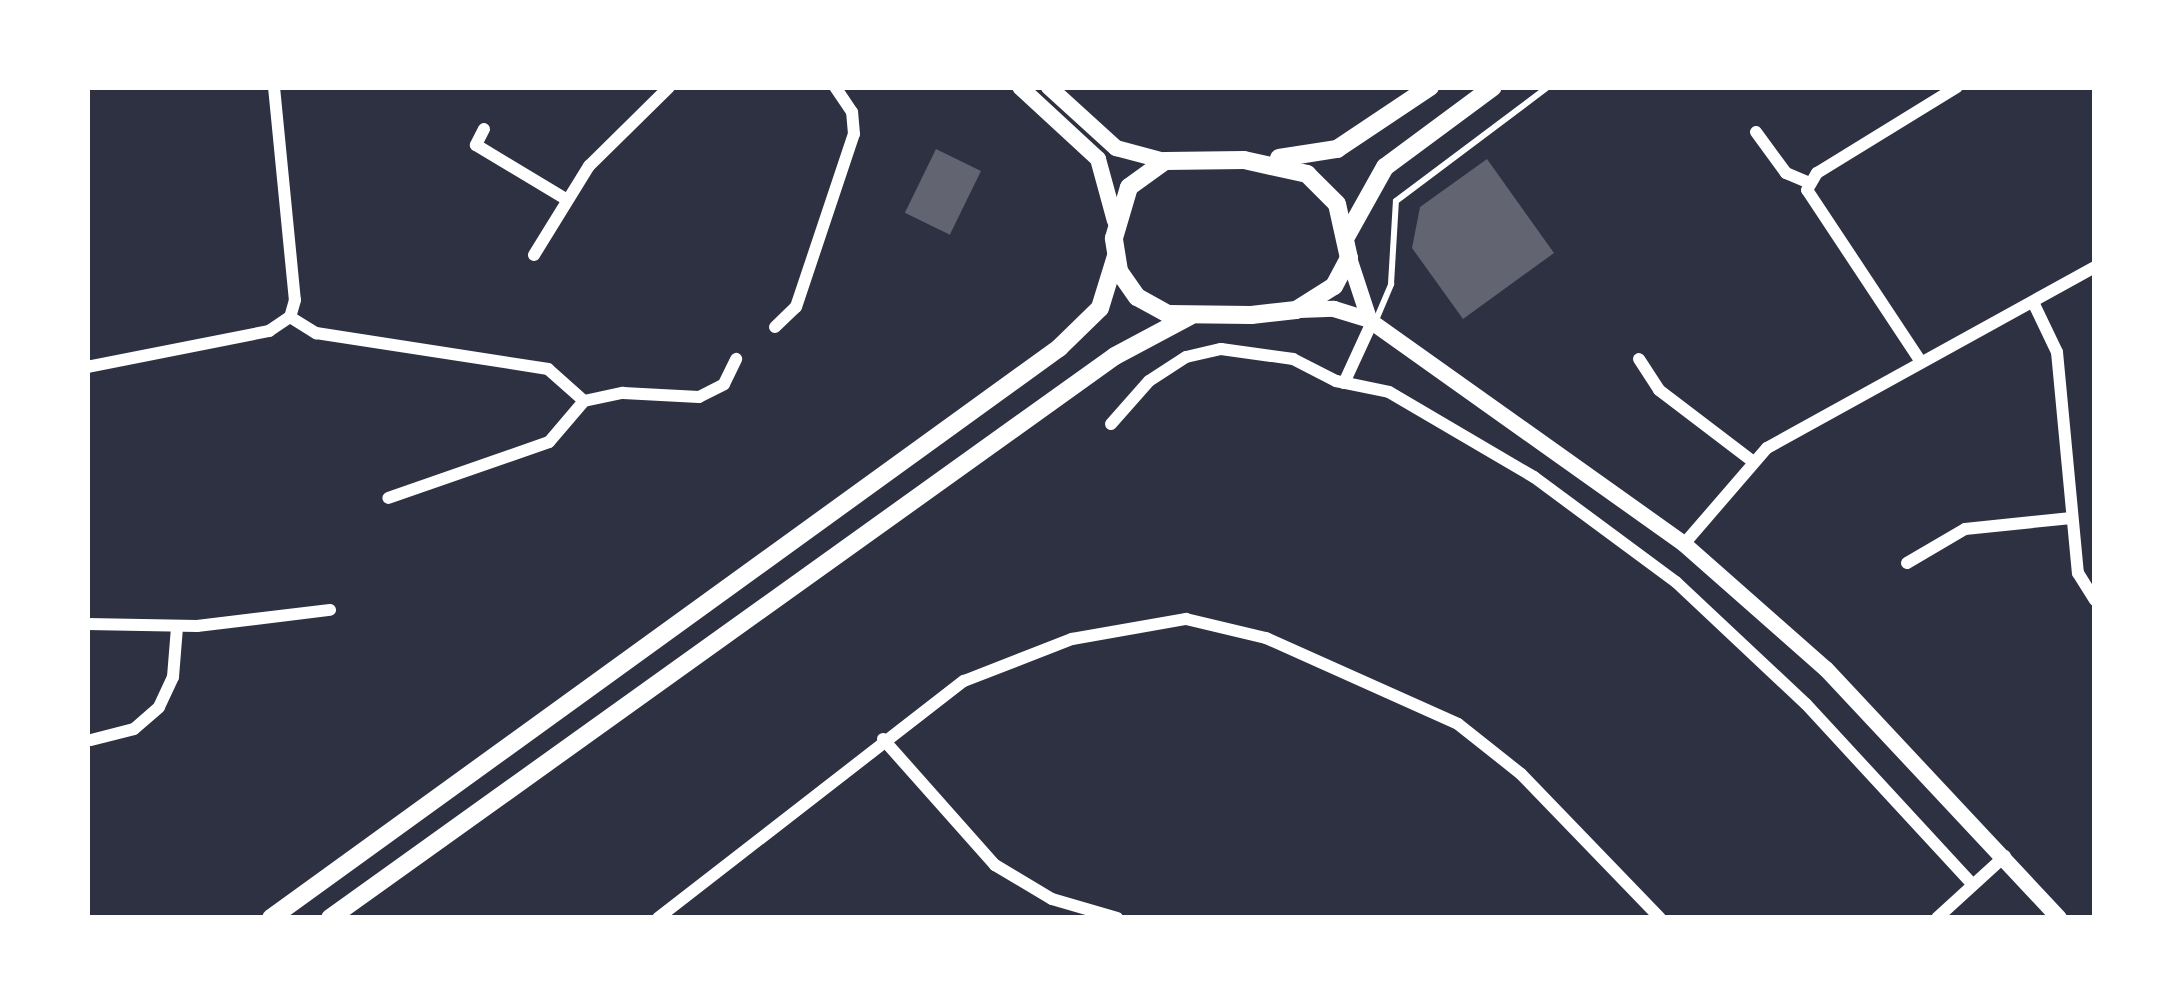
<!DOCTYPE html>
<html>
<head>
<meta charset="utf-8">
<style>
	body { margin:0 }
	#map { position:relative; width:2182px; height:1005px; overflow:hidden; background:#2d3142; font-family:Manrope,sans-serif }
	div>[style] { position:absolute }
	.building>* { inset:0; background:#626471; transform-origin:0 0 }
	.service>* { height:6px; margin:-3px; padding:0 3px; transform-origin:3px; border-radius:3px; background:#fff }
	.minor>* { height:12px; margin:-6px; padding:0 6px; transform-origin:6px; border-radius:6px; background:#fff }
	.secondary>* { height:16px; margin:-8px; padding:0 8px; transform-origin:8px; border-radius:8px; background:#fff }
	.trunk>* { height:18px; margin:-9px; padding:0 9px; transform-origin:9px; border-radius:9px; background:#fff }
	span { translate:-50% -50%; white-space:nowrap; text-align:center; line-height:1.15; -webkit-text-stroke:10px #fff; paint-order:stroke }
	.frame { position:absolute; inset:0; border:90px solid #fff; pointer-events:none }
</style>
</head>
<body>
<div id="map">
	<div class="building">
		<i style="left:936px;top:149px;width:50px;height:71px;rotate:26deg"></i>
		<i style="clip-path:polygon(1487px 159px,1554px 253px,1463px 319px,1412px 248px,1420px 207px)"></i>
	</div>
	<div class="service">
		<i style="left:1376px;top:320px;width:39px;rotate:-67deg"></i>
		<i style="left:1391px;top:284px;width:83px;rotate:-86.6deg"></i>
		<i style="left:1396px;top:201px;width:190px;rotate:-36.9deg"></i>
	</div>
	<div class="minor">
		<i style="left:274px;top:87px;width:214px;rotate:84.4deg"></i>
		<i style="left:295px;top:300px;width:18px;rotate:106deg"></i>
		<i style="left:484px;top:129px;width:18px;rotate:117deg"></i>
		<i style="left:476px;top:145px;width:105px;rotate:31deg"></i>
		<i style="left:1756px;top:132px;width:51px;rotate:53.8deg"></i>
		<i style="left:1786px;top:173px;width:25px;rotate:23deg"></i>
		<i style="left:534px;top:255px;width:105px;rotate:-58.3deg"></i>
		<i style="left:589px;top:166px;width:112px;rotate:-44.6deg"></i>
		<i style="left:2033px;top:302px;width:55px;rotate:64.4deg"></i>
		<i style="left:2057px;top:352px;width:222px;rotate:84.6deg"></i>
		<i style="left:2078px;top:573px;width:32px;rotate:58deg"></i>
		<i style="left:290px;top:317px;width:31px;rotate:32deg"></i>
		<i style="left:316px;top:333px;width:235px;rotate:8.8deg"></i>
		<i style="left:548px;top:369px;width:48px;rotate:41.6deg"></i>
		<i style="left:584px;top:401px;width:54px;rotate:130.5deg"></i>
		<i style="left:549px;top:442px;width:170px;rotate:160.8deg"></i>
		<i style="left:775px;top:327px;width:29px;rotate:-44deg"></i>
		<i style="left:796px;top:307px;width:182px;rotate:-71.5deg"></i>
		<i style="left:854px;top:134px;width:22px;rotate:-95deg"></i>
		<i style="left:852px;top:112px;width:30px;rotate:-124deg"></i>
		<i style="left:1639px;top:359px;width:37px;rotate:57deg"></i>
		<i style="left:1659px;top:390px;width:116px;rotate:37.3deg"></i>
		<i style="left:1921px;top:362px;width:206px;rotate:-123.5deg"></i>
		<i style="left:1807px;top:190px;width:20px;rotate:-60deg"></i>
		<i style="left:1817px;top:173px;width:164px;rotate:-31.6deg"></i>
		<i style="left:87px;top:367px;width:186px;rotate:-11.2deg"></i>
		<i style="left:269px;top:331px;width:25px;rotate:-34deg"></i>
		<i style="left:1344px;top:383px;width:67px;rotate:-65.3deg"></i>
		<i style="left:584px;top:401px;width:40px;rotate:-12deg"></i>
		<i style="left:623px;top:393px;width:76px;rotate:3deg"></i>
		<i style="left:699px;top:397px;width:28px;rotate:-27deg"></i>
		<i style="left:724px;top:384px;width:28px;rotate:-64deg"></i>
		<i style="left:1111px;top:424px;width:57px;rotate:-48.5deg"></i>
		<i style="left:1149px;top:381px;width:44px;rotate:-33deg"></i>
		<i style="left:1186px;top:357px;width:36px;rotate:-13deg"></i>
		<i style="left:1221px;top:349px;width:73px;rotate:7.9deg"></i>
		<i style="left:1293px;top:359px;width:48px;rotate:27.1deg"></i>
		<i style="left:1336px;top:381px;width:54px;rotate:11.7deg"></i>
		<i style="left:1389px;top:392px;width:168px;rotate:30.4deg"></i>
		<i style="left:1534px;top:477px;width:177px;rotate:36.5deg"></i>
		<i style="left:1676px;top:582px;width:178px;rotate:43.2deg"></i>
		<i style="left:1806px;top:704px;width:246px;rotate:47.3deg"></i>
		<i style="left:1684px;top:544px;width:127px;rotate:-49.2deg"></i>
		<i style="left:1767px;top:448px;width:375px;rotate:-28.9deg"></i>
		<i style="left:1907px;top:563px;width:67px;rotate:-30.4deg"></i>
		<i style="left:1965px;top:529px;width:107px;rotate:-5.9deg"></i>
		<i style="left:87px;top:624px;width:110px;rotate:1deg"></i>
		<i style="left:197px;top:626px;width:134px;rotate:-6.9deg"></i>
		<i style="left:883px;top:739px;width:169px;rotate:48.4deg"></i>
		<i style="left:995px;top:865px;width:66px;rotate:30.8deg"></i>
		<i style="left:1052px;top:899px;width:68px;rotate:16.3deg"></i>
		<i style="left:91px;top:740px;width:44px;rotate:-14.3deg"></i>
		<i style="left:134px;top:729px;width:33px;rotate:-41deg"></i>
		<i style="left:159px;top:707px;width:33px;rotate:-65deg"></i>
		<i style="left:173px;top:677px;width:50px;rotate:-85.4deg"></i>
		<i style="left:658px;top:918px;width:387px;rotate:-37.8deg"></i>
		<i style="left:964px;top:681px;width:116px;rotate:-21.3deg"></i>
		<i style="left:1072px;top:639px;width:116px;rotate:-10deg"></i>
		<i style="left:1186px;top:619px;width:82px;rotate:13.4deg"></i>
		<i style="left:1266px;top:638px;width:210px;rotate:24.1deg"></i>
		<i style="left:1458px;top:724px;width:80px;rotate:38.4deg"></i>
		<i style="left:1521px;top:774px;width:200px;rotate:46deg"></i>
		<i style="left:1937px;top:918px;width:92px;rotate:-42.4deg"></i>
	</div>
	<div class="secondary">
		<i style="left:1020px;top:87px;width:106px;rotate:42.7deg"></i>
		<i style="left:1098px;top:159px;width:64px;rotate:74.7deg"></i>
		<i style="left:1049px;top:87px;width:91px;rotate:42.3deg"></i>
		<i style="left:1116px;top:148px;width:51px;rotate:14.9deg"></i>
		<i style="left:1349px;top:258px;width:64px;rotate:71.8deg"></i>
		<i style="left:1299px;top:310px;width:35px;rotate:-2deg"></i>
		<i style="left:1334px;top:309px;width:37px;rotate:17deg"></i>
		<i style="left:1369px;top:320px;width:387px;rotate:35.4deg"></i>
		<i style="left:1684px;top:544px;width:189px;rotate:41.4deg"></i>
		<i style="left:1826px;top:669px;width:341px;rotate:46.9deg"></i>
	</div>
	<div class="trunk">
		<i style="left:1279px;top:158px;width:59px;rotate:-8.8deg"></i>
		<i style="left:1337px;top:149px;width:112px;rotate:-33.7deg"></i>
		<i style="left:1244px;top:160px;width:65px;rotate:12.5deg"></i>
		<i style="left:1307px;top:174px;width:42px;rotate:45deg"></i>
		<i style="left:1337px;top:204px;width:55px;rotate:77.5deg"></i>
		<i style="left:1349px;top:258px;width:32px;rotate:118deg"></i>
		<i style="left:1334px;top:286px;width:45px;rotate:147.7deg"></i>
		<i style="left:1296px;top:310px;width:45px;rotate:173.7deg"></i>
		<i style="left:1251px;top:315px;width:83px;rotate:-179.3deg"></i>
		<i style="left:1168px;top:314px;width:35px;rotate:-151deg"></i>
		<i style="left:1137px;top:297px;width:32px;rotate:-125deg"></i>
		<i style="left:1119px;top:271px;width:33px;rotate:-99deg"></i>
		<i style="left:1114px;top:238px;width:53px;rotate:-73.6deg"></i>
		<i style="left:1129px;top:187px;width:44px;rotate:-35.8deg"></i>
		<i style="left:1165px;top:161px;width:79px;rotate:-0.7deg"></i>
		<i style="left:1347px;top:235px;width:78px;rotate:-60.8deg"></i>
		<i style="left:1385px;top:167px;width:134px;rotate:-36.5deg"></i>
		<i style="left:271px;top:918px;width:973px;rotate:-35.88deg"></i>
		<i style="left:1059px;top:348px;width:57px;rotate:-44.3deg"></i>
		<i style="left:1100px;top:308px;width:54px;rotate:-72.9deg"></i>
		<i style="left:330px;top:918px;width:965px;rotate:-35.6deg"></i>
		<i style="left:1115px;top:356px;width:85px;rotate:-28.1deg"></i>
	</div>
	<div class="frame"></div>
</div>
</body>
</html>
